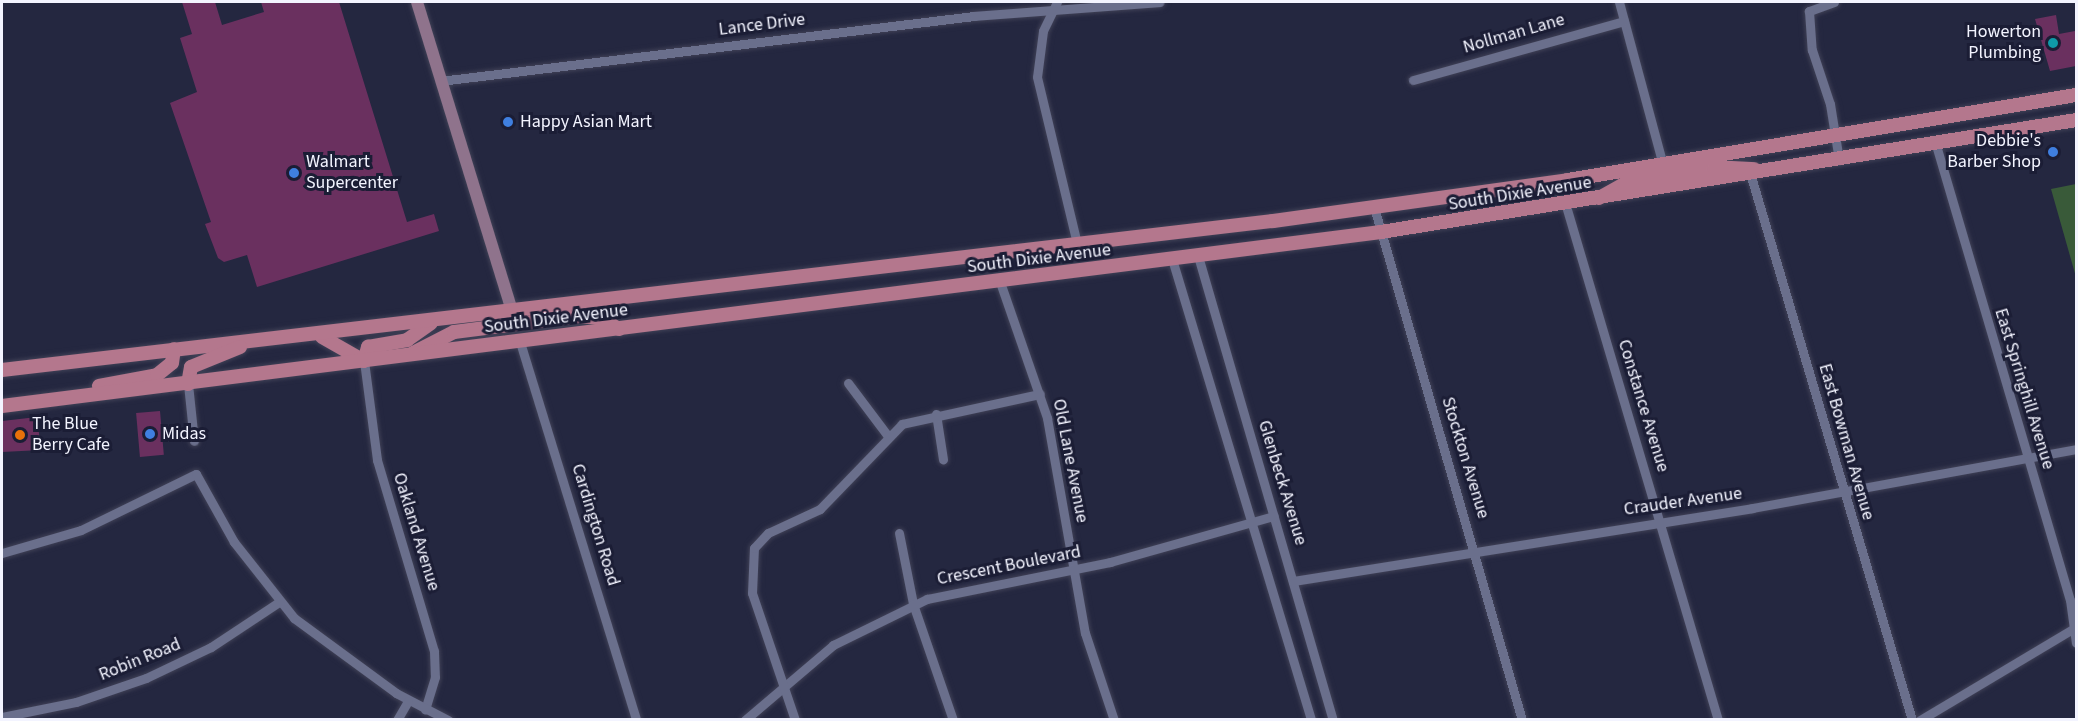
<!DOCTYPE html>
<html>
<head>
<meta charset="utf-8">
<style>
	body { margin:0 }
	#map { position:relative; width:2078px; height:721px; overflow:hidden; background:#242740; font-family:"Source Sans 3",sans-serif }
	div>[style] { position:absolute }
	.green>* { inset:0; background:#395a39 }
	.building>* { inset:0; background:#6a305f; transform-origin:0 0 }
	.roads { filter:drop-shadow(0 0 2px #404156) drop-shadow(0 0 2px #404156) }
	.street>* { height:9px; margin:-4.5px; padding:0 4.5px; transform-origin:4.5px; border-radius:4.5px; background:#6a6f8c }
	.secondary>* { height:12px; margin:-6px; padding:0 6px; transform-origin:6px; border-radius:6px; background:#8f738c }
	.primary>* { height:14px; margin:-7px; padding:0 7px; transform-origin:7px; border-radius:7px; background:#b4778d }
	.dots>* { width:16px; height:16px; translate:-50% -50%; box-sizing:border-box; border:3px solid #1b1d35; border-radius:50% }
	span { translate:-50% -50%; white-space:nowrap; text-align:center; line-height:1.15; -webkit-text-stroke:6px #1b1d35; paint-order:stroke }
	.street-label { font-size:18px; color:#f3f4ff }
	.poi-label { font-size:18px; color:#f3f4ff }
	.right { translate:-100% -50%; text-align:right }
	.left { translate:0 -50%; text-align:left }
	.frame { position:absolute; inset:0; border:3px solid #f3f4ff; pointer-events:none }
</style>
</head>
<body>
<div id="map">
	<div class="green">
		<i style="clip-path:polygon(2076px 184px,2076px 277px,2051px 189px)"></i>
	</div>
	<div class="building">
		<i style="clip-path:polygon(182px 2px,215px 2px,222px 25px,264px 12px,261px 2px,339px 2px,407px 222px,434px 214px,439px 231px,257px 287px,247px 255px,224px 262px,218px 258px,205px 224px,211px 222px,170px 103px,197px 92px,180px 38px,192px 34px)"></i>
		<i style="clip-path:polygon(2056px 15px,2059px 34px,2075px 31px,2076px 66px,2050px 71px,2035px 19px)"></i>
		<i style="left:160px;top:411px;width:44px;height:24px;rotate:85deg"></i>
		<i style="clip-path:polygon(37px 417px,41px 450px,2px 452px,2px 421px)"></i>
	</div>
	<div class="roads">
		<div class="street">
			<i style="left:1057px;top:2px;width:32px;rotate:116deg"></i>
			<i style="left:1043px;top:31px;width:46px;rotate:97.4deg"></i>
			<i style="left:1037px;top:77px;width:172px;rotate:76.5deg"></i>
			<i style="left:1619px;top:2px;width:173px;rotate:74.9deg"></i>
			<i style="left:1834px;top:2px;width:27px;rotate:160deg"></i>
			<i style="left:1809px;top:11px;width:39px;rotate:86deg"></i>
			<i style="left:1812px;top:50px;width:57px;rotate:71.6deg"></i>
			<i style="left:1830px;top:104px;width:57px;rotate:80.9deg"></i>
			<i style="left:1413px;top:80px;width:219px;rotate:-15.6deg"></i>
			<i style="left:440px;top:81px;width:538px;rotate:-6.94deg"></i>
			<i style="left:974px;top:16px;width:186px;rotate:-4.3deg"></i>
			<i style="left:1936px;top:145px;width:474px;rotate:73.6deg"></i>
			<i style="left:2070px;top:600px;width:43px;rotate:82.1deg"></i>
			<i style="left:1750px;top:173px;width:570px;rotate:73.5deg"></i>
			<i style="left:1566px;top:206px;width:536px;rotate:73.53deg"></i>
			<i style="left:1374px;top:207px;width:534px;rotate:73.91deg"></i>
			<i style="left:1198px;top:256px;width:483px;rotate:73.8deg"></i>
			<i style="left:1172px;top:259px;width:481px;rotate:73.2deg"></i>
			<i style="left:1000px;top:282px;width:144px;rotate:70.9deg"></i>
			<i style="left:1047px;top:418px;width:218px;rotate:80deg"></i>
			<i style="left:1085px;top:633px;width:92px;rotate:71.6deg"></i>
			<i style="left:520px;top:342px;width:395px;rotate:72.9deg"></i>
			<i style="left:364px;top:361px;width:100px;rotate:82.5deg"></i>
			<i style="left:377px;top:460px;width:199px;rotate:73.4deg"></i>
			<i style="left:434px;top:651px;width:26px;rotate:88deg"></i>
			<i style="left:435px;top:677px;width:34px;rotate:107deg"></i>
			<i style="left:848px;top:383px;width:66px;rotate:53deg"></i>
			<i style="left:188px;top:384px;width:57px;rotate:84deg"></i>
			<i style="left:936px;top:414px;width:46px;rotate:81.2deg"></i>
			<i style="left:899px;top:533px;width:72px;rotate:78.8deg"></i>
			<i style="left:913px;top:604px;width:123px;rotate:71deg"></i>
			<i style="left:2px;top:553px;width:82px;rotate:-16.2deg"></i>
			<i style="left:81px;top:530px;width:128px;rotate:-26deg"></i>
			<i style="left:196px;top:474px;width:78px;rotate:60.8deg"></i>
			<i style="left:234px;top:542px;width:97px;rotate:51.7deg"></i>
			<i style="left:294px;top:618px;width:127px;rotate:36.3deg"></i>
			<i style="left:396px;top:693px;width:59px;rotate:27.4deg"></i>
			<i style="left:1293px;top:581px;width:465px;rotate:-9deg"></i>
			<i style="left:1752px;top:508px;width:329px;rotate:-10.3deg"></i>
			<i style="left:2px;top:717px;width:76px;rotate:-11.5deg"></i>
			<i style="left:76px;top:702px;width:74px;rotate:-18.9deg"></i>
			<i style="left:146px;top:678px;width:72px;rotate:-25.5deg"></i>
			<i style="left:211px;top:647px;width:82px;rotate:-33.5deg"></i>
			<i style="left:397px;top:720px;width:22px;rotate:-60deg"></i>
			<i style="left:745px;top:720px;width:116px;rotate:-40.4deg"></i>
			<i style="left:833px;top:645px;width:105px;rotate:-26.1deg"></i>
			<i style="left:927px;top:599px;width:187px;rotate:-11.4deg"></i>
			<i style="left:1110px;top:562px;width:170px;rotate:-15.7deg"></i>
			<i style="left:795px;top:720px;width:134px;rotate:-108.7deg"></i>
			<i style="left:752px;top:593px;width:45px;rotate:-87.5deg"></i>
			<i style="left:754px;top:548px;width:21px;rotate:-47deg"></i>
			<i style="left:768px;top:533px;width:57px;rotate:-24.8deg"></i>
			<i style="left:820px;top:509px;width:118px;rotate:-46deg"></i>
			<i style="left:902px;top:424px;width:141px;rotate:-12.3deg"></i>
			<i style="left:1920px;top:720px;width:182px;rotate:-30.8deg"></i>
		</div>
		<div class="secondary">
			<i style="left:417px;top:2px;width:337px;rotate:72.9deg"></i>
		</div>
		<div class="primary">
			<i style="left:1599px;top:198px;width:29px;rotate:-29deg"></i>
			<i style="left:1624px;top:184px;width:43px;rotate:-13.4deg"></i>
			<i style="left:1666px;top:174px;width:49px;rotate:-8.3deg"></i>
			<i style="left:1714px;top:167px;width:40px;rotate:2.9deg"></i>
			<i style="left:322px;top:337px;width:48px;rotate:29.7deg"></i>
			<i style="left:413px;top:353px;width:46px;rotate:-27.1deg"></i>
			<i style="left:454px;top:332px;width:126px;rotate:-7.3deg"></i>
			<i style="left:579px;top:316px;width:21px;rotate:5deg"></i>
			<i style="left:600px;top:318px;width:22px;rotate:30deg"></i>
			<i style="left:364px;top:361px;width:15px;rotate:-74deg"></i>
			<i style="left:368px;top:347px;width:40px;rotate:-10deg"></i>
			<i style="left:407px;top:340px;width:29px;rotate:-35deg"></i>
			<i style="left:2px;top:370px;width:1280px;rotate:-6.69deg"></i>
			<i style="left:1273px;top:221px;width:298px;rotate:-7.9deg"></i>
			<i style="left:1568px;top:180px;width:515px;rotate:-9.5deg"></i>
			<i style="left:188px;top:384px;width:17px;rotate:-80deg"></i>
			<i style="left:191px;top:367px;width:53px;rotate:-22.2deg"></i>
			<i style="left:99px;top:386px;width:59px;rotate:-10.7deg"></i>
			<i style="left:157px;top:375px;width:19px;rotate:-39deg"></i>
			<i style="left:172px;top:363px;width:14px;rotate:-82deg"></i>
			<i style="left:2px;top:406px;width:1390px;rotate:-7.19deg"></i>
			<i style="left:1381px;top:232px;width:704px;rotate:-9.15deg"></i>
		</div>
	</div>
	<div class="dots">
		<i style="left:2053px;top:43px;background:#0f9aa8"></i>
		<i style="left:508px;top:122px;background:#3f7fe0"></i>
		<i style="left:2053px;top:152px;background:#3f7fe0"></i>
		<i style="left:294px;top:173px;background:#3f7fe0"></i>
		<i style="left:150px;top:434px;background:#3f7fe0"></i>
		<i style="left:20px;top:435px;background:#e8710a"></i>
	</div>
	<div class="street-label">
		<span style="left:762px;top:25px;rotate:-7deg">Lance Drive</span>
		<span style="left:1514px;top:34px;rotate:-16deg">Nollman Lane</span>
		<span style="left:1520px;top:194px;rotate:-9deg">South Dixie Avenue</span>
		<span style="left:1039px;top:259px;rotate:-7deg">South Dixie Avenue</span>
		<span style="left:556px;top:319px;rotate:-7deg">South Dixie Avenue</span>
		<span style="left:2024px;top:389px;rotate:73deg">East Springhill Avenue</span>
		<span style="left:1643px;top:406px;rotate:73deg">Constance Avenue</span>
		<span style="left:1846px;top:442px;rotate:74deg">East Bowman Avenue</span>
		<span style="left:1465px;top:458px;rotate:73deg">Stockton Avenue</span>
		<span style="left:1070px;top:461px;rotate:79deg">Old Lane Avenue</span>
		<span style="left:1282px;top:483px;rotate:73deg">Glenbeck Avenue</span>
		<span style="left:1683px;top:502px;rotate:-8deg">Crauder Avenue</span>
		<span style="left:595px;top:525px;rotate:73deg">Cardington Road</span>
		<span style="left:416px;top:532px;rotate:73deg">Oakland Avenue</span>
		<span style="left:1009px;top:566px;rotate:-11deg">Crescent Boulevard</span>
		<span style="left:140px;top:660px;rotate:-22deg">Robin Road</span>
	</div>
	<div class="poi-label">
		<span class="right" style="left:2041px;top:43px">Howerton<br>Plumbing</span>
		<span class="left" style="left:520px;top:122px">Happy Asian Mart</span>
		<span class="right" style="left:2041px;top:152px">Debbie's<br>Barber Shop</span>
		<span class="left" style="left:306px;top:173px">Walmart<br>Supercenter</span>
		<span class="left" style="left:32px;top:435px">The Blue<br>Berry Cafe</span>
		<span class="left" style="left:162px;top:434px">Midas</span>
	</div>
	<div class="frame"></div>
</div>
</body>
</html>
